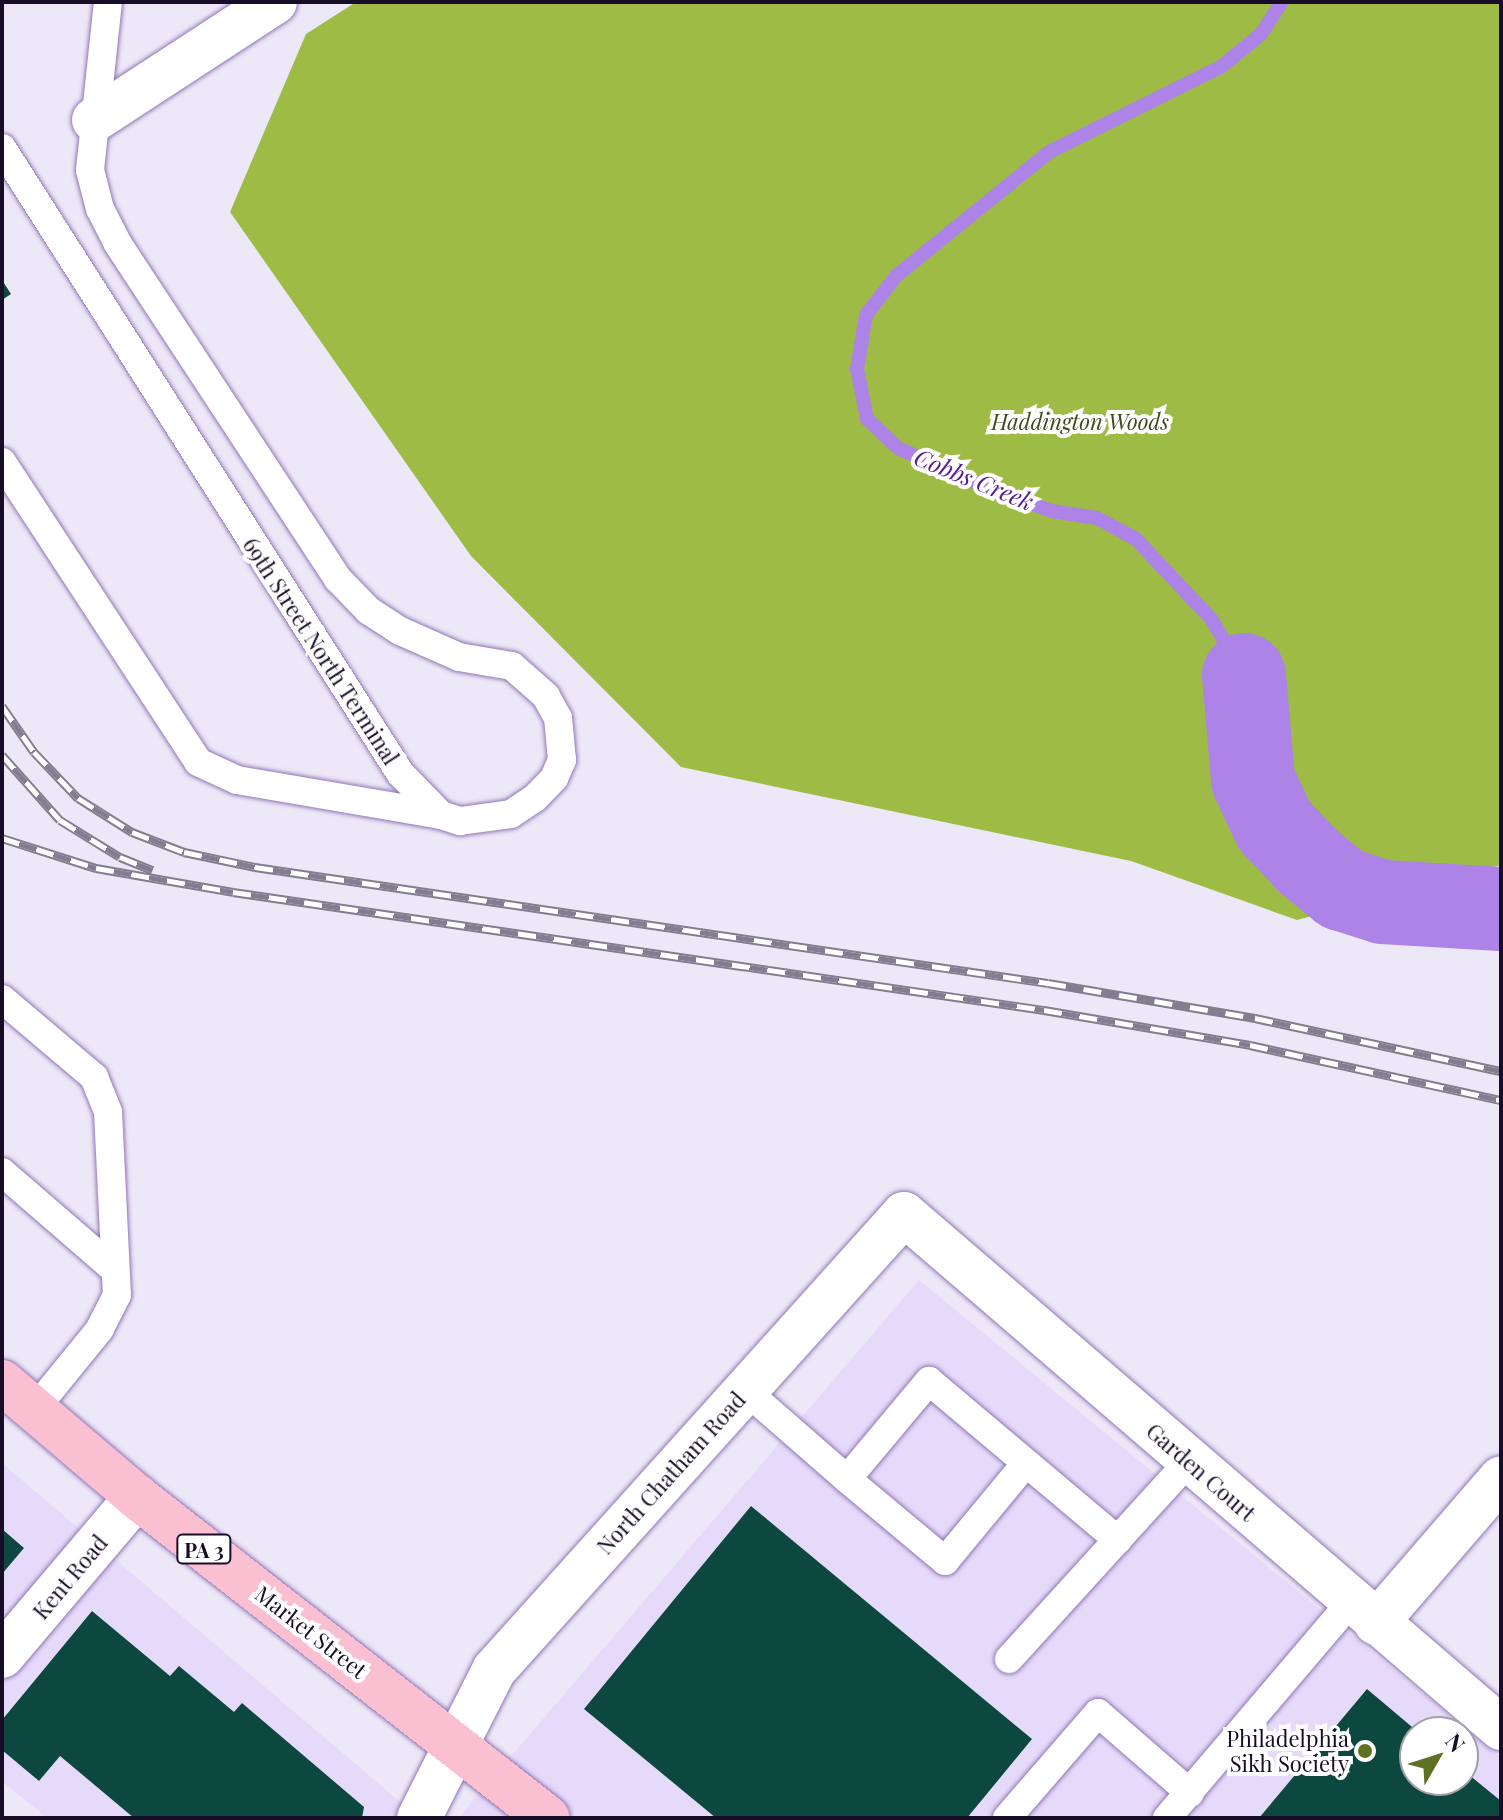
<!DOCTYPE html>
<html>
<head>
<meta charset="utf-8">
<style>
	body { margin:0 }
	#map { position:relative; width:1503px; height:1820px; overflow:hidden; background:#ede8f7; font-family:"Playfair Display",serif }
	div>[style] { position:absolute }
	.built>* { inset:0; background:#e6dafa }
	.forest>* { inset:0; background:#9ebc45 }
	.stream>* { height:14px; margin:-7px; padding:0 7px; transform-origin:7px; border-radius:7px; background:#ad83e7 }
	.river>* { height:84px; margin:-42px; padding:0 42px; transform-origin:42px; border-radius:42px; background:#ad83e7 }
	.building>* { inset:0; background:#0d4840 }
	.roads { filter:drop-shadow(0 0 2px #9076b7) drop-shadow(0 0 2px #9076b7) }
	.lane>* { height:28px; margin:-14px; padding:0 14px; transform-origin:14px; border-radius:14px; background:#fff }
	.street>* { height:44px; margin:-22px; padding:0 22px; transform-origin:22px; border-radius:22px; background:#fff }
	.primary>* { height:44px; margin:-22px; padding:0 22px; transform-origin:22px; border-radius:22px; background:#fabfd0 }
	.rail>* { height:9px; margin-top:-4.5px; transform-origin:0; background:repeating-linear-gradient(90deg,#fff 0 18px,#847c90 0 36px); box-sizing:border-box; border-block:2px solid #847c90 }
	.dots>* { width:22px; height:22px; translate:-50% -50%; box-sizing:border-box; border:4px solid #fff; border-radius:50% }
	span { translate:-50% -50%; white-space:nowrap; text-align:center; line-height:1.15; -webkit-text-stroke:8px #fff; paint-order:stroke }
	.shield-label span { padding:2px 6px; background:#fff; border:2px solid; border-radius:6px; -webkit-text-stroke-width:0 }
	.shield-label { font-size:20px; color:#180d26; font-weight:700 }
	.park-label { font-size:22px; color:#404c1d; font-style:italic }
	.street-label { font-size:22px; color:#180d26 }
	.poi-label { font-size:22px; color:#180d26 }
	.right { translate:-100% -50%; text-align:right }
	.water-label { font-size:24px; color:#591b91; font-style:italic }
	.frame { position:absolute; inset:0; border:4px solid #180d26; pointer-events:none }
	.north { position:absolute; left:1399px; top:1716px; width:80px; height:80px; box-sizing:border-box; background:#fff; border:2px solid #a39ea8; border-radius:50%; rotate:51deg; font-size:22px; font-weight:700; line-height:32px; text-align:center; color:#180d26 }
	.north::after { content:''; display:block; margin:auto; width:28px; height:36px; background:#5f7221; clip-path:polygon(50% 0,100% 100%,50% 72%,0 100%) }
</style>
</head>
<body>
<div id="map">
	<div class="built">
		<i style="clip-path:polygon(evenodd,919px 1280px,1501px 1758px,1501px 1818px,458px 1818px,919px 1280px,1415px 1732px,1463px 1732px,1463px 1780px,1415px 1780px,1415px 1732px)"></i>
		<i style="clip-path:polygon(2px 1463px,419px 1818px,47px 1818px,2px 1781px)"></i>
	</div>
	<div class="forest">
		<i style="clip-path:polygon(356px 2px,1501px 2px,1501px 865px,1297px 920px,1131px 861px,681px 767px,471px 556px,230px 212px,306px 34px)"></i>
	</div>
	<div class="stream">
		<i style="left:1244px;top:675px;width:64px;rotate:-120.2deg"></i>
		<i style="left:1212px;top:620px;width:111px;rotate:-133.2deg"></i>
		<i style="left:1136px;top:539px;width:44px;rotate:-151.7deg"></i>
		<i style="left:1097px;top:518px;width:46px;rotate:-171.2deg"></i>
		<i style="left:1052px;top:511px;width:60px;rotate:-160.7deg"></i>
		<i style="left:995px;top:491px;width:106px;rotate:-156.1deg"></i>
		<i style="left:898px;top:448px;width:42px;rotate:-136.9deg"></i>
		<i style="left:867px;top:419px;width:51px;rotate:-101.3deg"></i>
		<i style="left:857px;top:369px;width:55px;rotate:-80.5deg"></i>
		<i style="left:866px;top:315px;width:49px;rotate:-52.4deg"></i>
		<i style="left:896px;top:276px;width:197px;rotate:-39deg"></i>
		<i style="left:1049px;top:152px;width:193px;rotate:-26.4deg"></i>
		<i style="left:1222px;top:66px;width:50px;rotate:-39.4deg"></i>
		<i style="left:1261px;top:34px;width:38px;rotate:-57deg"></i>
	</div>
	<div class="river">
		<i style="left:1244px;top:675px;width:105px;rotate:85.1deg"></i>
		<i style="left:1253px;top:780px;width:50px;rotate:65deg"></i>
		<i style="left:1274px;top:825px;width:51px;rotate:46.6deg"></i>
		<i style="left:1309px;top:862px;width:43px;rotate:39.3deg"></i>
		<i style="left:1342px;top:889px;width:43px;rotate:17.6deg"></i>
		<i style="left:1383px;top:902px;width:118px;rotate:3.4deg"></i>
	</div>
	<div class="building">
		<i style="clip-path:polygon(2px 280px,11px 294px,2px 300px)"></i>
		<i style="clip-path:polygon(751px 1506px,1032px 1739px,967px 1818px,716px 1818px,584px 1709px)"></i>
		<i style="clip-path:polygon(2px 1529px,24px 1548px,2px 1574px)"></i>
		<i style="clip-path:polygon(92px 1611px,170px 1676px,179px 1666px,234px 1712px,242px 1703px,364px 1807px,362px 1818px,134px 1818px,60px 1756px,39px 1781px,2px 1750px,2px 1720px)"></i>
		<i style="clip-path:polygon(1367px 1689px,1418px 1732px,1415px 1780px,1463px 1780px,1463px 1770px,1501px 1801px,1501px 1818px,1259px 1818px)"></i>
	</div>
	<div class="roads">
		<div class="lane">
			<i style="left:2px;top:148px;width:741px;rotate:57.51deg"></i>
			<i style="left:400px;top:773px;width:59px;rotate:45.7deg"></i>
			<i style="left:441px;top:815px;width:20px;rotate:18deg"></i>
			<i style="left:460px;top:821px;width:51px;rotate:-7.8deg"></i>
			<i style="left:511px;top:814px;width:29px;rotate:-34deg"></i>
			<i style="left:535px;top:798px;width:28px;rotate:-46deg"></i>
			<i style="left:554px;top:778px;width:20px;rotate:-66deg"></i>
			<i style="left:562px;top:760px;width:42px;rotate:-95.4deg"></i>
			<i style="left:558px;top:718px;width:25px;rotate:-119deg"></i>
			<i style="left:546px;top:696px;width:45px;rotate:-138.6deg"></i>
			<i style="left:512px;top:666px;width:54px;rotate:-170.4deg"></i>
			<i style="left:459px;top:657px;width:64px;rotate:-156.2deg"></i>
			<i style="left:400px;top:631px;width:38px;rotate:-147deg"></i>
			<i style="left:368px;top:610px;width:43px;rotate:-134.1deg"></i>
			<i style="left:338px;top:579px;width:401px;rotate:-123.3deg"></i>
			<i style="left:118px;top:244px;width:39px;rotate:-117deg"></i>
			<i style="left:100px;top:209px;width:40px;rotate:-104.4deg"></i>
			<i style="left:90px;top:170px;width:169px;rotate:-83.9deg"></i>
			<i style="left:2px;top:462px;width:358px;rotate:56.8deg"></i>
			<i style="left:198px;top:762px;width:43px;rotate:24.8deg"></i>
			<i style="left:237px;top:780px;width:207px;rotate:9.7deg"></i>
			<i style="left:2px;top:999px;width:121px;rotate:40.3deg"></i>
			<i style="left:94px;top:1077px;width:38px;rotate:68deg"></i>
			<i style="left:108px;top:1112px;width:183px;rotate:87.2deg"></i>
			<i style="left:117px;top:1295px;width:38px;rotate:117deg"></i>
			<i style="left:100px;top:1329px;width:103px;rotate:129.1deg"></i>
			<i style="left:2px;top:1172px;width:148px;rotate:40.9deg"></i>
			<i style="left:745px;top:1390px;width:135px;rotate:41.1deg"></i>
			<i style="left:847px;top:1479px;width:128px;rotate:-50.1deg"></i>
			<i style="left:929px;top:1381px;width:247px;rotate:40.1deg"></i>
			<i style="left:847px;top:1479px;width:128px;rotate:39.9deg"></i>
			<i style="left:945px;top:1561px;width:127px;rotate:-50.4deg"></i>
			<i style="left:1009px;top:1659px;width:268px;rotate:-47.7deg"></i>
			<i style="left:1007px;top:1818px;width:139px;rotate:-49.1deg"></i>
			<i style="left:1098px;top:1713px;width:122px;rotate:41deg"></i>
			<i style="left:1167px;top:1818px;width:284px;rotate:-49.6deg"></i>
		</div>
		<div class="street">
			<i style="left:94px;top:120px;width:216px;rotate:-33.1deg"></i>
			<i style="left:1376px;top:1623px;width:191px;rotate:-49.2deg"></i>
			<i style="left:2px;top:1656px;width:209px;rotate:-49.7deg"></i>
			<i style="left:419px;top:1818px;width:166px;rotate:-63.1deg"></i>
			<i style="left:494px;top:1670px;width:613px;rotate:-48.04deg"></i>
			<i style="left:904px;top:1214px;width:788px;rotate:40.73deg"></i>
		</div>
		<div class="primary">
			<i style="left:2px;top:1382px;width:177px;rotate:40.4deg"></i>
			<i style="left:137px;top:1497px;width:521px;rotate:37.99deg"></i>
		</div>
	</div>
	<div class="rail">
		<i style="left:2px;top:706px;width:56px;rotate:55.2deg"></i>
		<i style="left:34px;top:752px;width:64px;rotate:46.3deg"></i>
		<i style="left:78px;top:798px;width:64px;rotate:32.2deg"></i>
		<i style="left:132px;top:832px;width:56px;rotate:21deg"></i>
		<i style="left:184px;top:852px;width:73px;rotate:11.9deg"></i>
		<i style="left:255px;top:867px;width:801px;rotate:8.32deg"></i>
		<i style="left:1048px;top:983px;width:210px;rotate:9.6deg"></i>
		<i style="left:1255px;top:1018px;width:252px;rotate:12.2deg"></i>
		<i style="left:2px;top:755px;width:87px;rotate:48.3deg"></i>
		<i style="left:60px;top:820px;width:70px;rotate:31.7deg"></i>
		<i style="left:120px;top:857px;width:35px;rotate:22deg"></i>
		<i style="left:2px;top:838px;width:99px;rotate:17.7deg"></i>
		<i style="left:96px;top:868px;width:139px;rotate:9.9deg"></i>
		<i style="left:233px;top:892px;width:820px;rotate:8.28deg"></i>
		<i style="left:1044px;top:1010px;width:209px;rotate:9.6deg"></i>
		<i style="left:1250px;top:1045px;width:257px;rotate:12.4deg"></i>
	</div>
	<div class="dots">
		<i style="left:1365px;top:1751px;background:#5f7221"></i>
	</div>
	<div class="shield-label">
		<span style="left:204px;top:1549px">PA 3</span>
	</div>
	<div class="park-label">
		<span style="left:1080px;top:422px">Haddington Woods</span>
	</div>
	<div class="street-label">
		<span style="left:321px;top:651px;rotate:57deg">69th Street North Terminal</span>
		<span style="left:1201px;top:1472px;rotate:41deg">Garden Court</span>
		<span style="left:671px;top:1473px;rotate:-48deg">North Chatham Road</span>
		<span style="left:70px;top:1577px;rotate:-50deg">Kent Road</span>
		<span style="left:311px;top:1632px;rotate:38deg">Market Street</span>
	</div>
	<div class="poi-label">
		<span class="right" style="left:1349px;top:1751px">Philadelphia<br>Sikh Society</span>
	</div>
	<div class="water-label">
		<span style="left:974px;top:479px;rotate:22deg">Cobbs Creek</span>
	</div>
	<div class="frame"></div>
	<div class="north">N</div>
</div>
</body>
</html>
